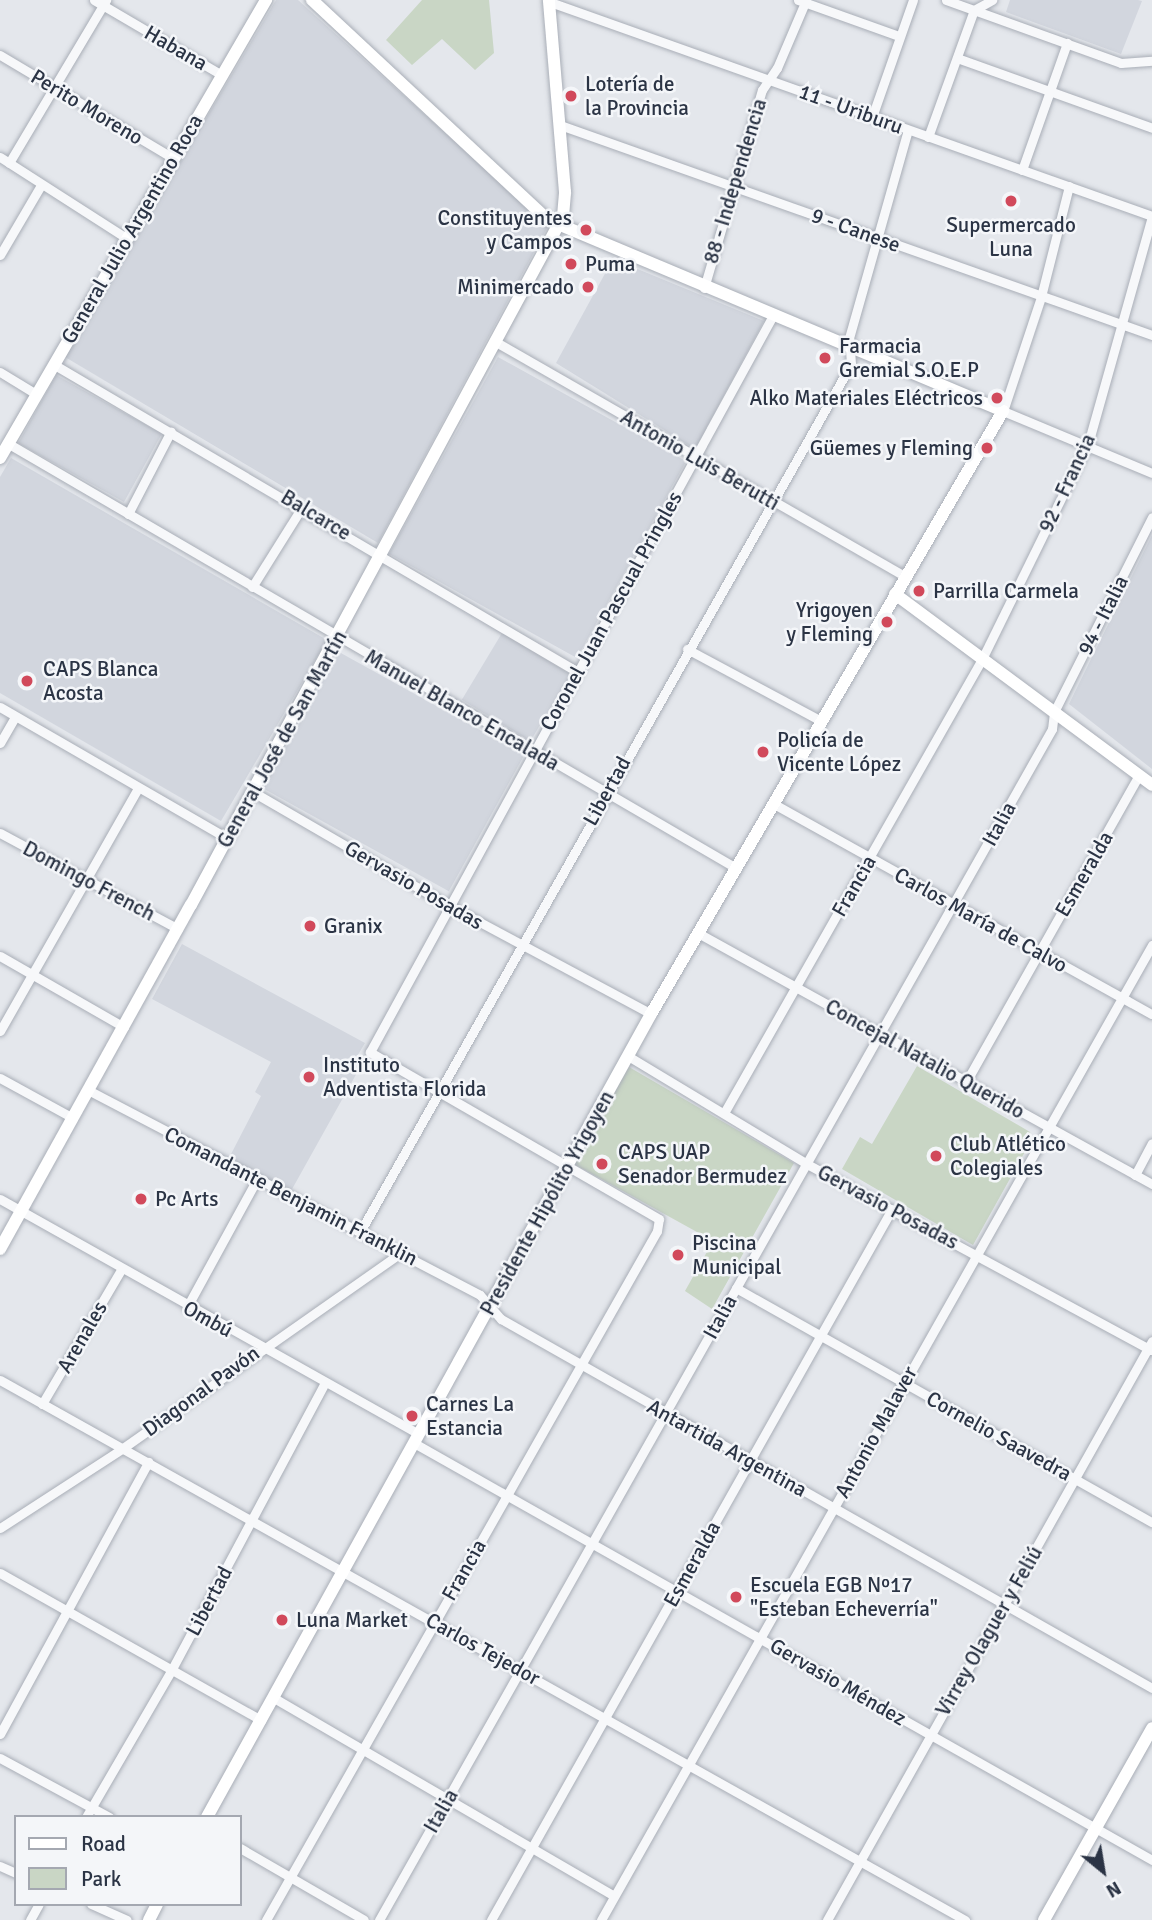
<!DOCTYPE html>
<html>
<head>
<meta charset="utf-8">
<style>
	body { margin:0 }
	#map { position:relative; width:1152px; height:1920px; overflow:hidden; background:#e4e7ec; font-family:Signika,sans-serif }
	div>[style] { position:absolute }
	.built>* { inset:0; background:#d2d6de; transform-origin:0 0 }
	.green>* { inset:0; background:#c9d6c5 }
	.roads { filter:drop-shadow(0 0 2px #a9aeb7) drop-shadow(0 0 2px #a9aeb7) }
	.street>* { height:9px; margin:-4.5px; padding:0 4.5px; transform-origin:4.5px; border-radius:4.5px; background:#f7f8fa }
	.secondary>* { height:12px; margin:-6px; padding:0 6px; transform-origin:6px; border-radius:6px; background:#fff }
	.dots>* { width:19px; height:19px; translate:-50% -50%; box-sizing:border-box; border:4px solid #f4f6f9; border-radius:50% }
	span { translate:-50% -50%; white-space:nowrap; text-align:center; line-height:1.15; -webkit-text-stroke:5px #f4f6f9; paint-order:stroke }
	.street-label { font-size:21px; color:#2b3445 }
	.poi-label { font-size:21px; color:#2b3445 }
	.left { translate:0 -50%; text-align:left }
	.right { translate:-100% -50%; text-align:right }
	.legend { position:absolute; left:14px; top:1815px; width:228px; height:91px; box-sizing:border-box; background:#f4f6f9; border:2px solid #a4a8b1; margin:0; padding:9px 12px; list-style:none; font-size:21px; color:#2b3445 }
	.legend li { display:flex; align-items:center; gap:14px; height:35px }
	.legend b { width:35px; border:2px solid #a4a8b1 }
	.north { position:absolute; left:1068px; top:1836px; width:70px; height:70px; -webkit-text-stroke:5px #f4f6f9; paint-order:stroke; rotate:150deg; font-size:19px; font-weight:700; line-height:28px; text-align:center; color:#2b3445 }
	.north::after { content:''; display:block; margin:auto; width:24px; height:32px; background:#2b3445; clip-path:polygon(50% 0,100% 100%,50% 72%,0 100%) }
</style>
</head>
<body>
<div id="map">
	<div class="built">
		<i style="clip-path:polygon(276px 0,298px 0,548px 226px,378px 543px,65px 357px)"></i>
		<i style="clip-path:polygon(1010px 0,1138px 0,1142px 1px,1121px 54px,1006px 12px)"></i>
		<i style="clip-path:polygon(613px 259px,764px 321px,695px 449px,556px 363px)"></i>
		<i style="left:498px;top:357px;width:215px;height:225px;rotate:29deg"></i>
		<i style="left:56px;top:375px;width:121px;height:78px;rotate:29deg"></i>
		<i style="clip-path:polygon(11px 458px,327px 640px,221px 821px,0 693px,0 477px)"></i>
		<i style="clip-path:polygon(1152px 535px,1152px 769px,1069px 704px)"></i>
		<i style="left:502px;top:633px;width:80px;height:78px;rotate:31deg"></i>
		<i style="left:339px;top:652px;width:212px;height:156px;rotate:29deg"></i>
		<i style="clip-path:polygon(182px 944px,365px 1043px,356px 1058px,363px 1062px,291px 1191px,229px 1158px,261px 1096px,255px 1092px,271px 1062px,152px 999px)"></i>
	</div>
	<div class="green">
		<i style="clip-path:polygon(422px 0,489px 0,494px 53px,475px 70px,442px 39px,412px 65px,386px 40px)"></i>
		<i style="clip-path:polygon(917px 1066px,1030px 1132px,1032px 1139px,973px 1245px,842px 1169px,860px 1137px,872px 1144px)"></i>
		<i style="clip-path:polygon(629px 1067px,794px 1163px,712px 1309px,685px 1291px,708px 1250px,706px 1237px,574px 1164px)"></i>
	</div>
	<div class="roads">
		<div class="street">
			<i style="left:94px;top:0;width:148px;rotate:30.4deg"></i>
			<i style="left:798px;top:0;width:107px;rotate:19.6deg"></i>
			<i style="left:946px;top:0;width:186px;rotate:19.8deg"></i>
			<i style="left:1121px;top:63px;width:31px;rotate:-4deg"></i>
			<i style="left:550px;top:2px;width:639px;rotate:19.57deg"></i>
			<i style="left:0;top:55px;width:201px;rotate:30.8deg"></i>
			<i style="left:957px;top:58px;width:207px;rotate:19.7deg"></i>
			<i style="left:872px;top:117px;width:124px;rotate:-70.7deg"></i>
			<i style="left:560px;top:125px;width:628px;rotate:19.53deg"></i>
			<i style="left:928px;top:137px;width:135px;rotate:-70.1deg"></i>
			<i style="left:974px;top:10px;width:21px;rotate:-29deg"></i>
			<i style="left:0;top:157px;width:150px;rotate:32.7deg"></i>
			<i style="left:9px;top:163px;width:190px;rotate:-59.2deg"></i>
			<i style="left:1022px;top:170px;width:135px;rotate:-70.5deg"></i>
			<i style="left:1069px;top:186px;width:114px;rotate:104.2deg"></i>
			<i style="left:1041px;top:297px;width:120px;rotate:108.4deg"></i>
			<i style="left:1003px;top:411px;width:161px;rotate:22.6deg"></i>
			<i style="left:0;top:255px;width:81px;rotate:-59.6deg"></i>
			<i style="left:704px;top:288px;width:206px;rotate:-73.7deg"></i>
			<i style="left:762px;top:90px;width:27px;rotate:-56deg"></i>
			<i style="left:777px;top:68px;width:74px;rotate:-66.9deg"></i>
			<i style="left:496px;top:342px;width:471px;rotate:29.8deg"></i>
			<i style="left:53px;top:364px;width:606px;rotate:30.41deg"></i>
			<i style="left:0;top:372px;width:42px;rotate:31.4deg"></i>
			<i style="left:9px;top:444px;width:842px;rotate:30.25deg"></i>
			<i style="left:128px;top:514px;width:93px;rotate:-62.6deg"></i>
			<i style="left:252px;top:587px;width:94px;rotate:-58deg"></i>
			<i style="left:687px;top:649px;width:152px;rotate:28.2deg"></i>
			<i style="left:0;top:707px;width:262px;rotate:30deg"></i>
			<i style="left:0;top:743px;width:30px;rotate:-60deg"></i>
			<i style="left:253px;top:792px;width:225px;rotate:30.1deg"></i>
			<i style="left:448px;top:905px;width:230px;rotate:28.2deg"></i>
			<i style="left:774px;top:804px;width:432px;rotate:29.1deg"></i>
			<i style="left:0;top:833px;width:202px;rotate:28.3deg"></i>
			<i style="left:698px;top:933px;width:519px;rotate:28.94deg"></i>
			<i style="left:0;top:956px;width:143px;rotate:29.8deg"></i>
			<i style="left:0;top:1031px;width:279px;rotate:-60.4deg"></i>
			<i style="left:628px;top:1056px;width:209px;rotate:31.1deg"></i>
			<i style="left:807px;top:1164px;width:391px;rotate:28.4deg"></i>
			<i style="left:0;top:1078px;width:83px;rotate:28.7deg"></i>
			<i style="left:966px;top:1082px;width:352px;rotate:-60.6deg"></i>
			<i style="left:88px;top:1090px;width:442px;rotate:27.6deg"></i>
			<i style="left:480px;top:1295px;width:32px;rotate:49deg"></i>
			<i style="left:501px;top:1319px;width:748px;rotate:29.55deg"></i>
			<i style="left:724px;top:1113px;width:522px;rotate:-60.39deg"></i>
			<i style="left:982px;top:659px;width:240px;rotate:-63.8deg"></i>
			<i style="left:1088px;top:444px;width:236px;rotate:-74.3deg"></i>
			<i style="left:1135px;top:1175px;width:36px;rotate:-62deg"></i>
			<i style="left:0;top:1199px;width:480px;rotate:29.3deg"></i>
			<i style="left:360px;top:1232px;width:997px;rotate:-60.5deg"></i>
			<i style="left:851px;top:364px;width:26px;rotate:-94deg"></i>
			<i style="left:849px;top:338px;width:216px;rotate:-74.2deg"></i>
			<i style="left:736px;top:1288px;width:477px;rotate:29.4deg"></i>
			<i style="left:187px;top:1307px;width:146px;rotate:-61.3deg"></i>
			<i style="left:0;top:1380px;width:1106px;rotate:29.23deg"></i>
			<i style="left:42px;top:1404px;width:156px;rotate:-59.5deg"></i>
			<i style="left:414px;top:1443px;width:848px;rotate:29.47deg"></i>
			<i style="left:0;top:1528px;width:147px;rotate:-33deg"></i>
			<i style="left:123px;top:1448px;width:339px;rotate:-35.1deg"></i>
			<i style="left:0;top:1573px;width:300px;rotate:29.4deg"></i>
			<i style="left:274px;top:1698px;width:393px;rotate:30.2deg"></i>
			<i style="left:0;top:1734px;width:310px;rotate:-61.4deg"></i>
			<i style="left:0;top:1758px;width:124px;rotate:28.4deg"></i>
			<i style="left:86px;top:1817px;width:171px;rotate:-59.8deg"></i>
			<i style="left:172px;top:1669px;width:325px;rotate:-61.9deg"></i>
			<i style="left:240px;top:1848px;width:143px;rotate:30.1deg"></i>
			<i style="left:0;top:1866px;width:17px;rotate:24deg"></i>
			<i style="left:91px;top:1904px;width:39px;rotate:24deg"></i>
			<i style="left:30px;top:1920px;width:18px;rotate:-61deg"></i>
			<i style="left:266px;top:1920px;width:792px;rotate:-60.43deg"></i>
			<i style="left:657px;top:1231px;width:12px;rotate:-81deg"></i>
			<i style="left:659px;top:1219px;width:334px;rotate:-150deg"></i>
			<i style="left:370px;top:1052px;width:838px;rotate:-61.32deg"></i>
			<i style="left:379px;top:1920px;width:1368px;rotate:-60.53deg"></i>
			<i style="left:1052px;top:729px;width:17px;rotate:-83deg"></i>
			<i style="left:1054px;top:712px;width:218px;rotate:-63.3deg"></i>
			<i style="left:491px;top:1920px;width:816px;rotate:-60.58deg"></i>
			<i style="left:601px;top:1920px;width:1120px;rotate:-60.53deg"></i>
			<i style="left:827px;top:1920px;width:664px;rotate:-60.69deg"></i>
		</div>
		<div class="secondary">
			<i style="left:0;top:458px;width:530px;rotate:-59.85deg"></i>
			<i style="left:895px;top:594px;width:320px;rotate:36.6deg"></i>
			<i style="left:0;top:1249px;width:393px;rotate:-61deg"></i>
			<i style="left:191px;top:905px;width:783px;rotate:-61.63deg"></i>
			<i style="left:563px;top:216px;width:24px;rotate:-85deg"></i>
			<i style="left:565px;top:192px;width:193px;rotate:-94.8deg"></i>
			<i style="left:207px;top:1817px;width:918px;rotate:-61.06deg"></i>
			<i style="left:651px;top:1014px;width:698px;rotate:-59.73deg"></i>
			<i style="left:1003px;top:411px;width:493px;rotate:-157.2deg"></i>
			<i style="left:548px;top:220px;width:323px;rotate:-137deg"></i>
			<i style="left:149px;top:1920px;width:18px;rotate:-63deg"></i>
			<i style="left:1044px;top:1920px;width:220px;rotate:-60.6deg"></i>
		</div>
	</div>
	<div class="dots">
		<i style="left:571px;top:96px;background:#d1495b"></i>
		<i style="left:1011px;top:201px;background:#d1495b"></i>
		<i style="left:586px;top:230px;background:#d1495b"></i>
		<i style="left:571px;top:264px;background:#d1495b"></i>
		<i style="left:588px;top:287px;background:#d1495b"></i>
		<i style="left:825px;top:358px;background:#d1495b"></i>
		<i style="left:997px;top:398px;background:#d1495b"></i>
		<i style="left:987px;top:448px;background:#d1495b"></i>
		<i style="left:919px;top:591px;background:#d1495b"></i>
		<i style="left:887px;top:622px;background:#d1495b"></i>
		<i style="left:27px;top:681px;background:#d1495b"></i>
		<i style="left:763px;top:752px;background:#d1495b"></i>
		<i style="left:310px;top:926px;background:#d1495b"></i>
		<i style="left:309px;top:1077px;background:#d1495b"></i>
		<i style="left:936px;top:1156px;background:#d1495b"></i>
		<i style="left:602px;top:1164px;background:#d1495b"></i>
		<i style="left:141px;top:1199px;background:#d1495b"></i>
		<i style="left:678px;top:1255px;background:#d1495b"></i>
		<i style="left:412px;top:1416px;background:#d1495b"></i>
		<i style="left:736px;top:1597px;background:#d1495b"></i>
		<i style="left:282px;top:1620px;background:#d1495b"></i>
	</div>
	<div class="street-label">
		<span style="left:176px;top:48px;rotate:30deg">Habana</span>
		<span style="left:87px;top:107px;rotate:31deg">Perito Moreno</span>
		<span style="left:851px;top:109px;rotate:20deg">11 - Uriburu</span>
		<span style="left:735px;top:181px;rotate:-73deg">88 - Independencia</span>
		<span style="left:132px;top:229px;rotate:-60deg">General Julio Argentino Roca</span>
		<span style="left:856px;top:230px;rotate:20deg">9 - Canese</span>
		<span style="left:700px;top:460px;rotate:30deg">Antonio Luis Berutti</span>
		<span style="left:1067px;top:483px;rotate:-65deg">92 - Francia</span>
		<span style="left:316px;top:515px;rotate:31deg">Balcarce</span>
		<span style="left:611px;top:611px;rotate:-61deg">Coronel Juan Pascual Pringles</span>
		<span style="left:1103px;top:615px;rotate:-63deg">94 - Italia</span>
		<span style="left:462px;top:710px;rotate:30deg">Manuel Blanco Encalada</span>
		<span style="left:282px;top:739px;rotate:-61deg">General José de San Martín</span>
		<span style="left:607px;top:791px;rotate:-61deg">Libertad</span>
		<span style="left:999px;top:824px;rotate:-61deg">Italia</span>
		<span style="left:1084px;top:874px;rotate:-60deg">Esmeralda</span>
		<span style="left:89px;top:881px;rotate:28deg">Domingo French</span>
		<span style="left:414px;top:885px;rotate:30deg">Gervasio Posadas</span>
		<span style="left:854px;top:886px;rotate:-60deg">Francia</span>
		<span style="left:981px;top:920px;rotate:29deg">Carlos María de Calvo</span>
		<span style="left:925px;top:1059px;rotate:29deg">Concejal Natalio Querido</span>
		<span style="left:291px;top:1196px;rotate:27deg">Comandante Benjamin Franklin</span>
		<span style="left:547px;top:1203px;rotate:-61deg">Presidente Hipólito Yrigoyen</span>
		<span style="left:888px;top:1207px;rotate:28deg">Gervasio Posadas</span>
		<span style="left:720px;top:1317px;rotate:-61deg">Italia</span>
		<span style="left:208px;top:1319px;rotate:29deg">Ombú</span>
		<span style="left:82px;top:1337px;rotate:-60deg">Arenales</span>
		<span style="left:201px;top:1391px;rotate:-36deg">Diagonal Pavón</span>
		<span style="left:876px;top:1432px;rotate:-61deg">Antonio Malaver</span>
		<span style="left:999px;top:1436px;rotate:29deg">Cornelio Saavedra</span>
		<span style="left:727px;top:1448px;rotate:29deg">Antartida Argentina</span>
		<span style="left:692px;top:1564px;rotate:-61deg">Esmeralda</span>
		<span style="left:464px;top:1570px;rotate:-60deg">Francia</span>
		<span style="left:209px;top:1601px;rotate:-62deg">Libertad</span>
		<span style="left:989px;top:1631px;rotate:-60deg">Virrey Olaguer y Feliú</span>
		<span style="left:483px;top:1649px;rotate:29deg">Carlos Tejedor</span>
		<span style="left:838px;top:1682px;rotate:30deg">Gervasio Méndez</span>
		<span style="left:441px;top:1811px;rotate:-60deg">Italia</span>
	</div>
	<div class="poi-label">
		<span class="left" style="left:585px;top:96px">Lotería de<br>la Provincia</span>
		<span class="right" style="left:572px;top:230px">Constituyentes<br>y Campos</span>
		<span style="left:1011px;top:237px">Supermercado<br>Luna</span>
		<span class="left" style="left:585px;top:264px">Puma</span>
		<span class="right" style="left:574px;top:287px">Minimercado</span>
		<span class="left" style="left:839px;top:358px">Farmacia<br>Gremial S.O.E.P</span>
		<span class="right" style="left:983px;top:398px">Alko Materiales Eléctricos</span>
		<span class="right" style="left:973px;top:448px">Güemes y Fleming</span>
		<span class="left" style="left:933px;top:591px">Parrilla Carmela</span>
		<span class="right" style="left:873px;top:622px">Yrigoyen<br>y Fleming</span>
		<span class="left" style="left:43px;top:681px">CAPS Blanca<br>Acosta</span>
		<span class="left" style="left:777px;top:752px">Policía de<br>Vicente López</span>
		<span class="left" style="left:324px;top:926px">Granix</span>
		<span class="left" style="left:323px;top:1077px">Instituto<br>Adventista Florida</span>
		<span class="left" style="left:950px;top:1156px">Club Atlético<br>Colegiales</span>
		<span class="left" style="left:618px;top:1164px">CAPS UAP<br>Senador Bermudez</span>
		<span class="left" style="left:155px;top:1199px">Pc Arts</span>
		<span class="left" style="left:692px;top:1255px">Piscina<br>Municipal</span>
		<span class="left" style="left:426px;top:1416px">Carnes La<br>Estancia</span>
		<span class="left" style="left:750px;top:1597px">Escuela EGB Nº17<br>"Esteban Echeverría"</span>
		<span class="left" style="left:296px;top:1620px">Luna Market</span>
	</div>
	<ul class="legend">
	<li><b style="height:9px;background:#fff"></b>Road</li>
	<li><b style="height:19px;background:#c9d6c5"></b>Park</li>
	</ul>
	<div class="north">N</div>
</div>
</body>
</html>
